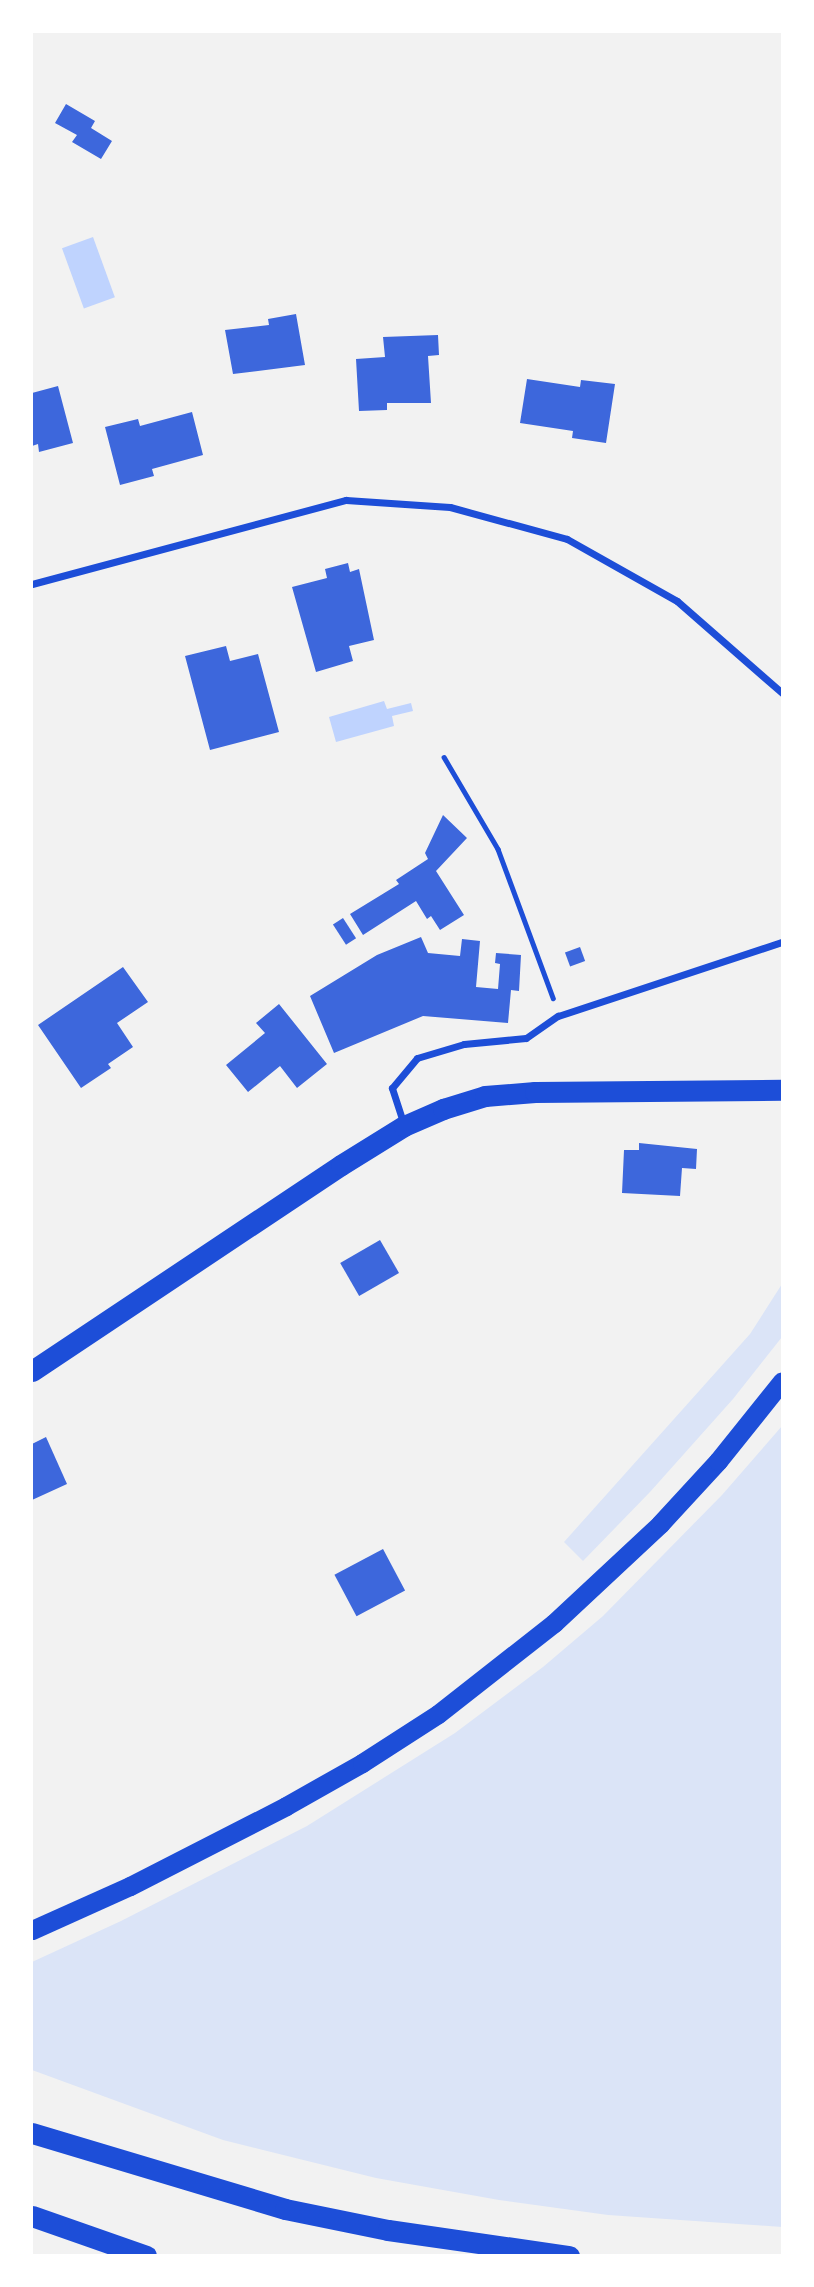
<!DOCTYPE html>
<html>
<head>
<meta charset="utf-8">
<style>
	body { margin:0 }
	#map { position:relative; width:814px; height:2287px; overflow:hidden; background:#f2f2f2; font-family:Literata,serif }
	div>[style] { position:absolute }
	.green>* { inset:0; background:#dbe4f7 }
	.water>* { inset:0; background:#bfd3fe; transform-origin:0 0 }
	.building>* { inset:0; background:#3d67dc; transform-origin:0 0 }
	.path>* { height:4.5px; margin:-2.25px; padding:0 2.25px; transform-origin:2.25px; border-radius:2.25px; background:#1d4ed8 }
	.minor>* { height:7px; margin:-3.5px; padding:0 3.5px; transform-origin:3.5px; border-radius:3.5px; background:#1d4ed8 }
	.trunk>* { height:19px; margin:-9.5px; padding:0 9.5px; transform-origin:9.5px; border-radius:9.5px; background:#1d4ed8 }
	.motorway>* { height:21px; margin:-10.5px; padding:0 10.5px; transform-origin:10.5px; border-radius:10.5px; background:#1d4ed8 }
	span { translate:-50% -50%; white-space:nowrap; text-align:center; line-height:1.15; -webkit-text-stroke:7px #fff; paint-order:stroke }
	.frame { position:absolute; inset:0; border:33px solid #fff; pointer-events:none }
</style>
</head>
<body>
<div id="map">
	<div class="green">
		<i style="clip-path:polygon(782px 1284px,782px 1337px,733px 1399px,650px 1492px,583px 1561px,564px 1542px,750px 1334px)"></i>
		<i style="clip-path:polygon(782px 1426px,782px 2227px,608px 2215px,499px 2200px,376px 2178px,223px 2140px,32px 2070px,32px 1962px,121px 1921px,307px 1826px,455px 1733px,543px 1667px,603px 1616px,722px 1495px)"></i>
	</div>
	<div class="water">
		<i style="left:93px;top:237px;width:64px;height:33px;rotate:70deg"></i>
		<i style="clip-path:polygon(384px 701px,387px 709px,411px 703px,413px 711px,392px 716px,394px 726px,336px 742px,329px 717px)"></i>
	</div>
	<div class="building">
		<i style="clip-path:polygon(66px 104px,95px 121px,91px 128px,112px 141px,101px 159px,72px 142px,77px 135px,55px 123px)"></i>
		<i style="clip-path:polygon(296px 314px,305px 365px,233px 374px,225px 330px,269px 325px,268px 319px)"></i>
		<i style="clip-path:polygon(438px 335px,439px 355px,428px 356px,431px 403px,387px 403px,387px 410px,359px 411px,356px 359px,385px 357px,383px 337px)"></i>
		<i style="clip-path:polygon(527px 379px,580px 387px,581px 380px,615px 384px,606px 443px,572px 438px,573px 431px,520px 423px)"></i>
		<i style="clip-path:polygon(58px 386px,73px 443px,39px 452px,38px 444px,32px 446px,32px 393px)"></i>
		<i style="clip-path:polygon(192px 412px,203px 455px,152px 469px,154px 476px,120px 485px,105px 427px,138px 419px,140px 426px)"></i>
		<i style="clip-path:polygon(348px 563px,350px 572px,359px 569px,374px 640px,349px 646px,353px 661px,316px 672px,292px 587px,327px 578px,325px 569px)"></i>
		<i style="clip-path:polygon(226px 646px,230px 661px,258px 654px,279px 732px,210px 750px,185px 656px)"></i>
		<i style="clip-path:polygon(443px 815px,467px 838px,436px 871px,464px 915px,440px 930px,431px 916px,427px 919px,416px 901px,363px 935px,350px 914px,399px 884px,396px 880px,428px 859px,425px 853px)"></i>
		<i style="left:343px;top:918px;width:24px;height:12px;rotate:57deg"></i>
		<i style="clip-path:polygon(421px 937px,428px 953px,460px 956px,462px 939px,480px 941px,476px 987px,498px 989px,500px 964px,495px 963px,496px 953px,521px 955px,519px 991px,511px 990px,508px 1023px,423px 1016px,334px 1053px,310px 996px,377px 955px)"></i>
		<i style="left:580px;top:947px;width:15px;height:16px;rotate:70deg"></i>
		<i style="clip-path:polygon(123px 967px,148px 1002px,117px 1023px,133px 1047px,108px 1064px,111px 1068px,81px 1088px,38px 1025px)"></i>
		<i style="clip-path:polygon(279px 1004px,327px 1064px,297px 1088px,280px 1066px,248px 1092px,226px 1065px,265px 1033px,256px 1023px)"></i>
		<i style="clip-path:polygon(639px 1143px,697px 1149px,696px 1169px,682px 1168px,680px 1196px,622px 1193px,624px 1150px,639px 1150px)"></i>
		<i style="left:380px;top:1240px;width:38px;height:46px;rotate:60deg"></i>
		<i style="clip-path:polygon(46px 1437px,67px 1484px,32px 1500px,32px 1444px)"></i>
		<i style="left:383px;top:1549px;width:47px;height:55px;rotate:62deg"></i>
	</div>
	<div class="path">
		<i style="left:444px;top:757px;width:107px;rotate:59.6deg"></i>
		<i style="left:498px;top:849px;width:159px;rotate:69.7deg"></i>
	</div>
	<div class="minor">
		<i style="left:32px;top:584px;width:325px;rotate:-15deg"></i>
		<i style="left:346px;top:500px;width:104px;rotate:3.9deg"></i>
		<i style="left:450px;top:507px;width:121px;rotate:15.3deg"></i>
		<i style="left:567px;top:539px;width:126px;rotate:29.4deg"></i>
		<i style="left:677px;top:601px;width:140px;rotate:41.2deg"></i>
		<i style="left:403px;top:1122px;width:36px;rotate:-108deg"></i>
		<i style="left:392px;top:1088px;width:39px;rotate:-50deg"></i>
		<i style="left:417px;top:1058px;width:49px;rotate:-16.6deg"></i>
		<i style="left:464px;top:1044px;width:62px;rotate:-5.5deg"></i>
		<i style="left:526px;top:1038px;width:39px;rotate:-35deg"></i>
		<i style="left:558px;top:1016px;width:236px;rotate:-18.3deg"></i>
	</div>
	<div class="trunk">
		<i style="left:32px;top:1930px;width:107px;rotate:-24.2deg"></i>
		<i style="left:130px;top:1886px;width:175px;rotate:-27.1deg"></i>
		<i style="left:286px;top:1806px;width:87px;rotate:-29.5deg"></i>
		<i style="left:362px;top:1763px;width:90px;rotate:-32.8deg"></i>
		<i style="left:438px;top:1714px;width:147px;rotate:-38.1deg"></i>
		<i style="left:554px;top:1623px;width:145px;rotate:-43deg"></i>
		<i style="left:660px;top:1524px;width:86px;rotate:-47.4deg"></i>
		<i style="left:718px;top:1461px;width:102px;rotate:-51.3deg"></i>
	</div>
	<div class="motorway">
		<i style="left:32px;top:1371px;width:371px;rotate:-33.7deg"></i>
		<i style="left:341px;top:1165px;width:74px;rotate:-31.8deg"></i>
		<i style="left:404px;top:1126px;width:43px;rotate:-23.6deg"></i>
		<i style="left:443px;top:1109px;width:44px;rotate:-17.2deg"></i>
		<i style="left:485px;top:1096px;width:50px;rotate:-4.6deg"></i>
		<i style="left:535px;top:1092px;width:247px;rotate:-0.5deg"></i>
		<i style="left:32px;top:2133px;width:264px;rotate:16.7deg"></i>
		<i style="left:285px;top:2209px;width:105px;rotate:11.5deg"></i>
		<i style="left:388px;top:2230px;width:183px;rotate:8.2deg"></i>
		<i style="left:32px;top:2216px;width:121px;rotate:19.3deg"></i>
	</div>
	<div class="frame"></div>
</div>
</body>
</html>
